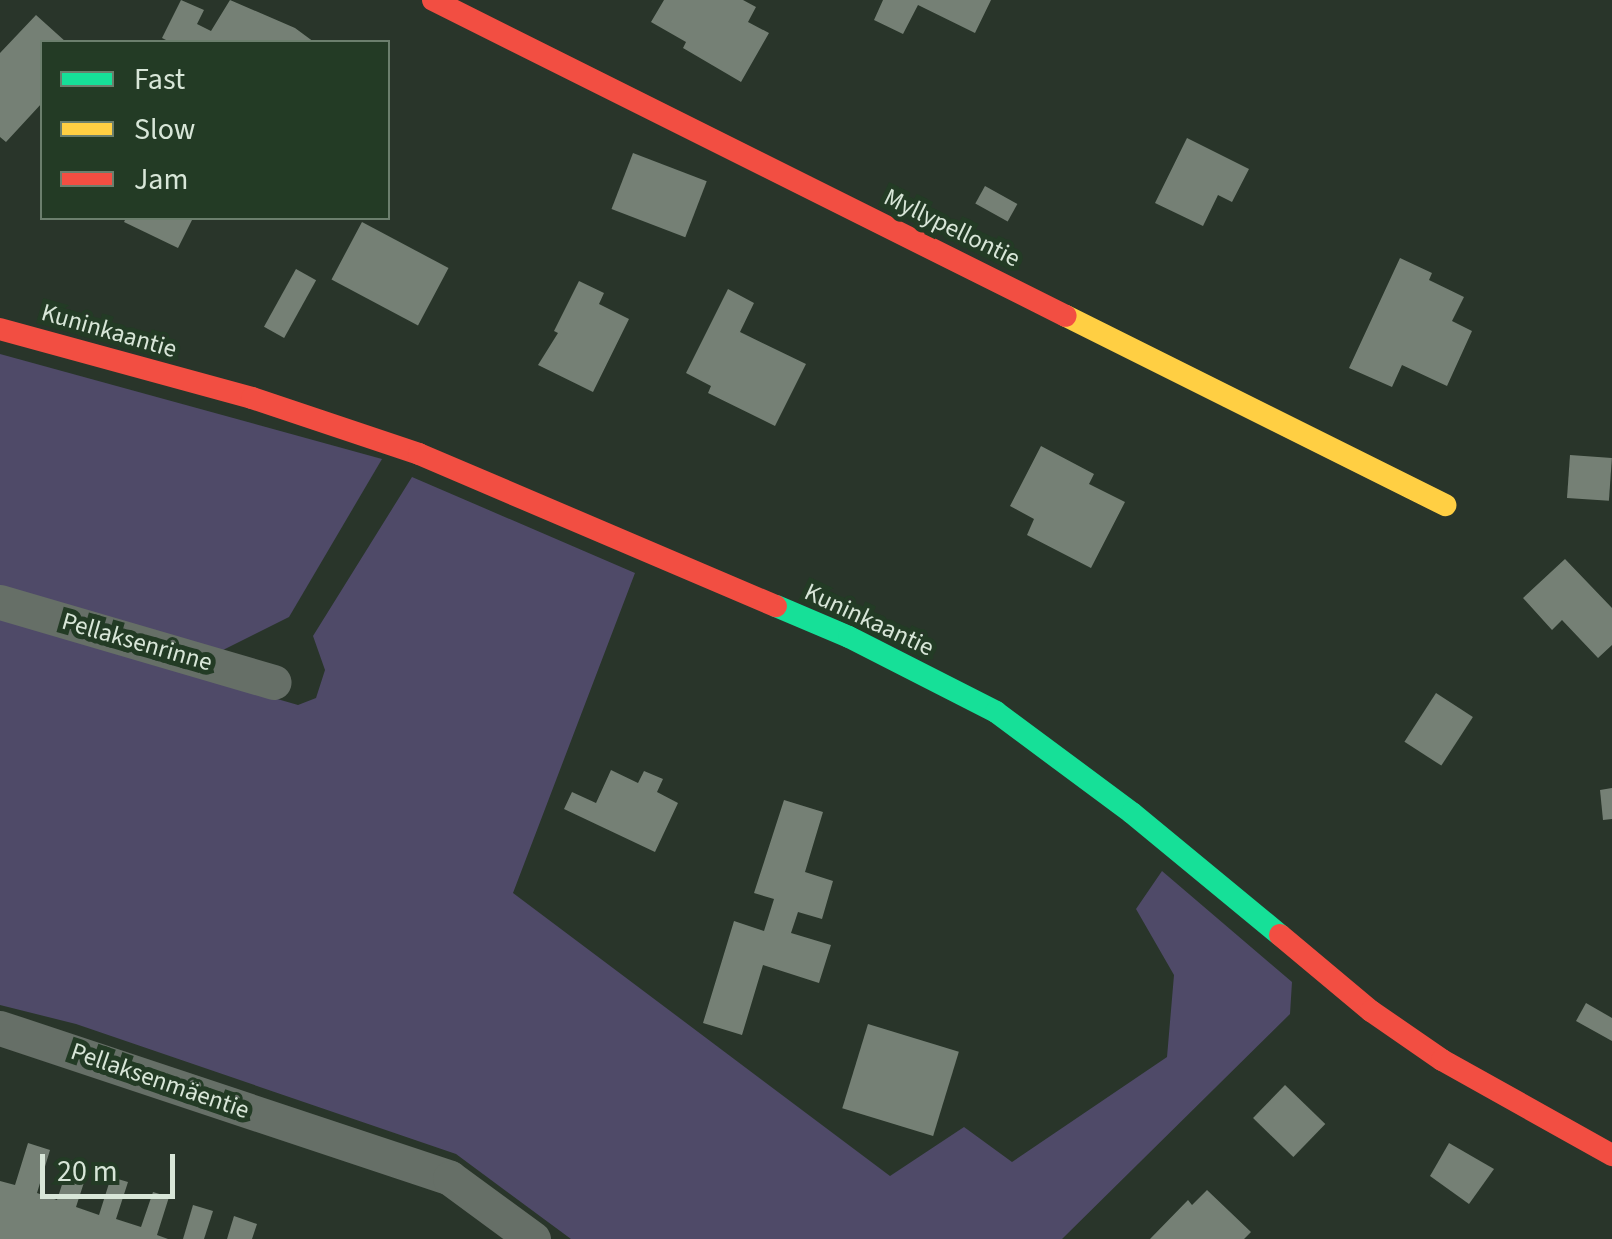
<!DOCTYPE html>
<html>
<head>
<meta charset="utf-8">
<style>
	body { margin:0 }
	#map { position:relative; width:1612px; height:1239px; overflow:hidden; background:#29352a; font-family:"Source Sans 3",sans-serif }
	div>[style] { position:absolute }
	.green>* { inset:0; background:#4f4a68 }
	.building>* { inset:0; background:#758075; transform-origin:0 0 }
	.street>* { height:35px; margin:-17.5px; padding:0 17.5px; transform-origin:17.5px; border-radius:17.5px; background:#666f67 }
	.fast>* { height:22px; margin:-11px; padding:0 11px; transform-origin:11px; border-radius:11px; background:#16e098 }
	.slow>* { height:22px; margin:-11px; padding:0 11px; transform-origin:11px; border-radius:11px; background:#ffcf43 }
	.jam>* { height:22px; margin:-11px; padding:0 11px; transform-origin:11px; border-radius:11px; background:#f24e42 }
	span { translate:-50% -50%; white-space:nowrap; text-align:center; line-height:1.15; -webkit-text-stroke:10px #233b25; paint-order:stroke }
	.street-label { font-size:25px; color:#d8e6d8 }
	.legend { position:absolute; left:40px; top:40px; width:350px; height:180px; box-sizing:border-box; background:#233b25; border:2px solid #6b7f6d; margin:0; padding:12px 18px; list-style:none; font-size:30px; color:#d8e6d8 }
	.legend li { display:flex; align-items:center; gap:20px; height:50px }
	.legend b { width:50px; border:2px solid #6b7f6d }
	.scale { position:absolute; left:40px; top:1154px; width:135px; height:45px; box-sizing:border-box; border:5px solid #d8e6d8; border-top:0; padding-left:12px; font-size:30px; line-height:35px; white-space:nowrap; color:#d8e6d8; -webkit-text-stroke:8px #233b25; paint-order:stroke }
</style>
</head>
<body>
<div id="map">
	<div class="green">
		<i style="clip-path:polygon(0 354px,382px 459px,289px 617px,217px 653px,0 590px)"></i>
		<i style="clip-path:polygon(412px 477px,635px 573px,513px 893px,890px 1176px,964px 1127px,1012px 1162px,1167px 1057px,1174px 975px,1136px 909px,1162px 871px,1292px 982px,1290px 1014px,1062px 1239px,571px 1239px,456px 1154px,76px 1024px,0 1005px,0 619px,298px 705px,316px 698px,325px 670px,313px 636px)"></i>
	</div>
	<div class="building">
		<i style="clip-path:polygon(181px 0,204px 10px,197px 24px,211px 31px,230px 0,295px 28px,314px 42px,170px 42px,162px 38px)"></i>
		<i style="clip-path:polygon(664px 0,743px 0,756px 7px,748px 22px,769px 33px,741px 82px,683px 48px,686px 42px,651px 22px)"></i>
		<i style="clip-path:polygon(883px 0,991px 0,975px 33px,918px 5px,903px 34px,874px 20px)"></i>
		<i style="clip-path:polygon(36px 15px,66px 42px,42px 42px,42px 103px,6px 142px,0 137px,0 53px)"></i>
		<i style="clip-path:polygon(1187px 138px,1249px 169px,1232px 202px,1218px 195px,1203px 226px,1155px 203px)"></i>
		<i style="left:633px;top:153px;width:79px;height:60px;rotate:21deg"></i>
		<i style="left:985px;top:186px;width:37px;height:20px;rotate:29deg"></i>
		<i style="clip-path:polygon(126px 218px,193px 218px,178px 248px,124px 222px)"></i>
		<i style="left:362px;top:222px;width:98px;height:65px;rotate:28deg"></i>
		<i style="clip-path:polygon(1400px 258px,1432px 273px,1429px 280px,1464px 297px,1452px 321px,1472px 331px,1447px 386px,1402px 365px,1392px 387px,1349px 368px)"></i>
		<i style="left:296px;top:269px;width:23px;height:66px;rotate:29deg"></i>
		<i style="clip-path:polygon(579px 281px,604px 293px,599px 304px,629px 319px,593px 392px,538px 365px,558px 333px,554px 331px)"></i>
		<i style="clip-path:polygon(728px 289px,754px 303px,740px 332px,806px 364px,775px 426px,708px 393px,711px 386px,686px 373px)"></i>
		<i style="clip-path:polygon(1041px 446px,1094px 474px,1089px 484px,1125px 502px,1091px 568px,1027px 535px,1034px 519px,1010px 506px)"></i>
		<i style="left:1570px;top:455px;width:42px;height:43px;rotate:4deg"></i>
		<i style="clip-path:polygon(1565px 559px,1612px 608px,1612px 645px,1598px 658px,1562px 620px,1552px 630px,1523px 598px)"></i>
		<i style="left:1436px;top:693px;width:44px;height:58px;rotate:33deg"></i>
		<i style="clip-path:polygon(611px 770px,638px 783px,644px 771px,663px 779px,657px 792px,678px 803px,655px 852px,564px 809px,572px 792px,596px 803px)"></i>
		<i style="clip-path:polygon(1612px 788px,1612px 819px,1603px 820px,1600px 790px)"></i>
		<i style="clip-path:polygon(784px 800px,823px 812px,805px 872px,833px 881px,822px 919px,798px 912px,791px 933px,831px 945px,819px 983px,763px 965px,742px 1035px,703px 1023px,734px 921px,764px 931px,774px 899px,754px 893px)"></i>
		<i style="clip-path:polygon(1586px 1003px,1612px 1018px,1612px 1041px,1576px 1021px)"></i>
		<i style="left:868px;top:1024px;width:95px;height:88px;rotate:17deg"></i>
		<i style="left:1285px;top:1085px;width:56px;height:46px;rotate:44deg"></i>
		<i style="clip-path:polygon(28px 1143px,50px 1150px,37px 1193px,57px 1200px,70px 1160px,89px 1167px,76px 1207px,99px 1215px,111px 1177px,128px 1182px,116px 1219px,141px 1227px,153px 1192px,169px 1197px,157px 1235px,168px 1239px,0 1239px,0 1181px,15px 1185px)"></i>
		<i style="clip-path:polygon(1449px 1143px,1494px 1169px,1469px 1204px,1430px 1176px)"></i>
		<i style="clip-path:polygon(1207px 1190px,1251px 1232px,1244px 1239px,1150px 1239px,1188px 1200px,1192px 1205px)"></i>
		<i style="clip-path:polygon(193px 1205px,213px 1211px,204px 1239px,183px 1239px)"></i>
		<i style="clip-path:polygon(234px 1216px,257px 1224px,252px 1239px,227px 1239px)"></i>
	</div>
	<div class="street">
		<i style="left:0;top:602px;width:285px;rotate:16.3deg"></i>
		<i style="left:0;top:1028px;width:474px;rotate:18.4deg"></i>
		<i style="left:450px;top:1178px;width:103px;rotate:36.3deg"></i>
	</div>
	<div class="fast">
		<i style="left:776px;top:606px;width:79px;rotate:23deg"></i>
		<i style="left:849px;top:637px;width:165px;rotate:27deg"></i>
		<i style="left:996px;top:712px;width:169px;rotate:36.6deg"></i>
		<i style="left:1132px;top:813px;width:192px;rotate:39.5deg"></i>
	</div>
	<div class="slow">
		<i style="left:1066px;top:316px;width:424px;rotate:26.5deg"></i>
	</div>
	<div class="jam">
		<i style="left:433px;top:0;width:707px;rotate:26.53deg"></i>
		<i style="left:0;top:329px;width:261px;rotate:15.3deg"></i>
		<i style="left:252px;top:398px;width:176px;rotate:18.5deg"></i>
		<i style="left:419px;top:454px;width:388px;rotate:23.1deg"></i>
		<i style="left:1280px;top:935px;width:119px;rotate:39.9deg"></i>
		<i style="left:1371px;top:1011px;width:86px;rotate:34.6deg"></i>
		<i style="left:1442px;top:1060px;width:195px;rotate:29.2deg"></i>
	</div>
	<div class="street-label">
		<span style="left:952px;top:228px;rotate:26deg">Myllypellontie</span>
		<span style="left:109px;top:331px;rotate:16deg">Kuninkaantie</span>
		<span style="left:869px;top:620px;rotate:25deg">Kuninkaantie</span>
		<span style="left:137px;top:642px;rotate:16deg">Pellaksenrinne</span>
		<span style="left:160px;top:1081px;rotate:19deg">Pellaksenmäentie</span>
	</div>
	<ul class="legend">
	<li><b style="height:12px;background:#16e098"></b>Fast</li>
	<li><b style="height:12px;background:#ffcf43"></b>Slow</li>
	<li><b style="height:12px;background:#f24e42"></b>Jam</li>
	</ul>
	<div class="scale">20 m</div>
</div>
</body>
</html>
